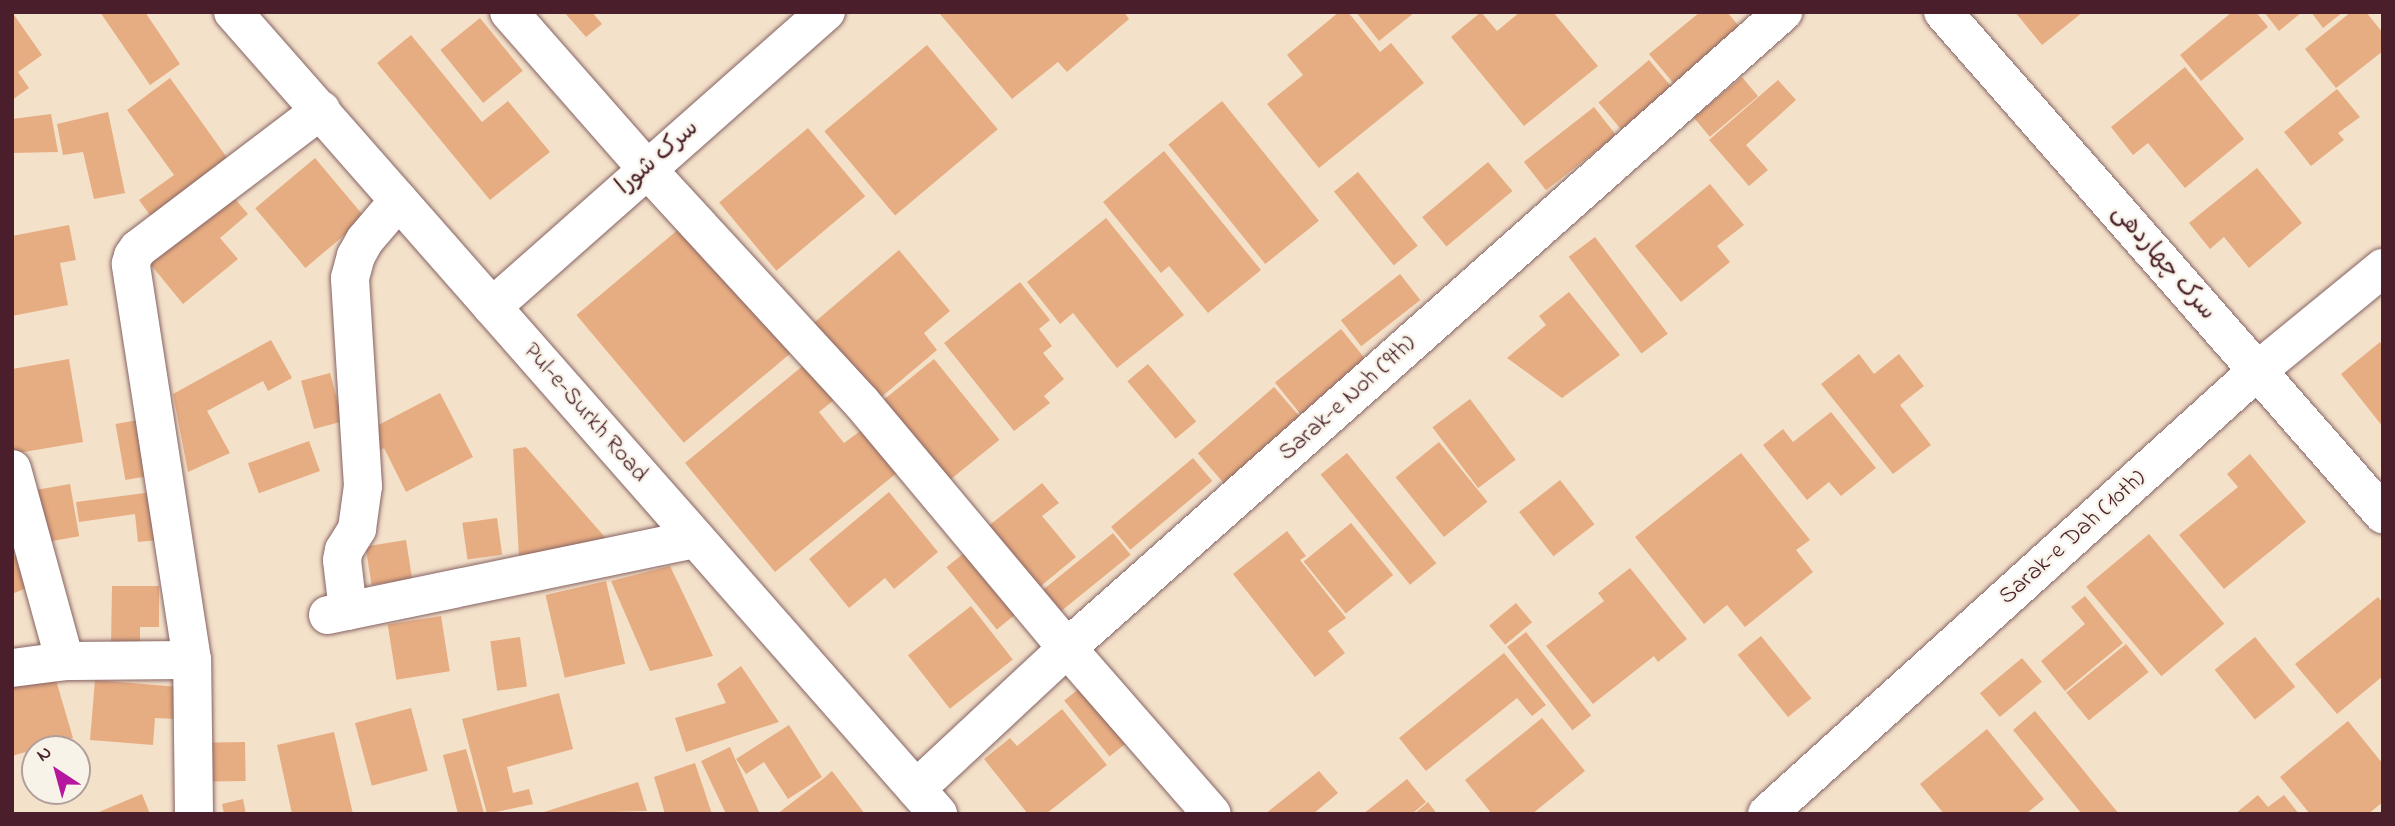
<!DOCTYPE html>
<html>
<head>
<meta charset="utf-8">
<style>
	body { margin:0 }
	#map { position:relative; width:2395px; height:826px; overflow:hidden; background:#f4e1ca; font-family:"Indie Flower","Playpen Sans Arabic",sans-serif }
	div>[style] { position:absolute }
	.building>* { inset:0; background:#e7ad82; transform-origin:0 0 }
	.roads { filter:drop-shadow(0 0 2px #866363) drop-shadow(0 0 2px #866363) }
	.minor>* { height:38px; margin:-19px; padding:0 19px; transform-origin:19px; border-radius:19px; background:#fff }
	span { translate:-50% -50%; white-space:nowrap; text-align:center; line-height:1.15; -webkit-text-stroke:5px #f7f3e8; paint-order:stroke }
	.street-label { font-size:24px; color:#4a1f2b }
	.frame { position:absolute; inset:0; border:14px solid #4a1f2b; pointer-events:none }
	.north { position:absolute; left:21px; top:735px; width:70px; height:70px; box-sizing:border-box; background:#f7f3e8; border:2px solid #b29e9c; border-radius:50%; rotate:324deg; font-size:19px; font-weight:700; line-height:28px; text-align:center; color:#4a1f2b }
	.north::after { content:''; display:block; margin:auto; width:24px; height:32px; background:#b5179e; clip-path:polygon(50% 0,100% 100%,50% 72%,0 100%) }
</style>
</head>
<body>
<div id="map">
	<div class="building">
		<i style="clip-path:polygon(12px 12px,42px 55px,18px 72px,29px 88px,12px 100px)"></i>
		<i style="clip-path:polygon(100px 12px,145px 12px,180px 64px,150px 85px)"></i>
		<i style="clip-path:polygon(564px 12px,592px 12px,602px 24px,586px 37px)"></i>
		<i style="clip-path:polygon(942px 12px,1124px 12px,1129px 19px,1067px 72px,1058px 62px,1012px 99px,940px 14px)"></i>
		<i style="clip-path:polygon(1339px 12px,1348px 12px,1380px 52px,1391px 43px,1424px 83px,1319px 168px,1267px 104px,1303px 75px,1287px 55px)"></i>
		<i style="clip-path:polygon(1356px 12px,1415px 12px,1379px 41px)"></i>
		<i style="clip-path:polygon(1481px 12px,1497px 31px,1520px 12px,1553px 12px,1598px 66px,1524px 126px,1451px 37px)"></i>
		<i style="clip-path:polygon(1700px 12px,1727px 12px,1742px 30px,1675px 85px,1649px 54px)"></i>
		<i style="clip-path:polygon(2015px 12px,2083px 12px,2042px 45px)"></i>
		<i style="clip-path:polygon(2232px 12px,2256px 12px,2268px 27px,2201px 81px,2180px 55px)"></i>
		<i style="clip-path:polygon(2264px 12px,2302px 12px,2279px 31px)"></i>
		<i style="clip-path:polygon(2311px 12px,2343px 12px,2323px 28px)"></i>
		<i style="clip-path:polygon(2351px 12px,2366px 12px,2383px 33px,2383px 51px,2336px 88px,2305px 49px)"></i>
		<i style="left:480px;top:18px;width:68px;height:51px;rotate:51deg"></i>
		<i style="clip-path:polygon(411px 35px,482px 122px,508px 101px,550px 152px,490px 200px,377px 63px)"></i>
		<i style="left:927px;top:45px;width:110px;height:134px;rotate:50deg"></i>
		<i style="left:1649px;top:60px;width:39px;height:66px;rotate:50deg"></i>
		<i style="clip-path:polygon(2185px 67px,2244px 139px,2185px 188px,2148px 143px,2133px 155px,2111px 127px)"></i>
		<i style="left:1742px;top:77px;width:25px;height:63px;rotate:50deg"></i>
		<i style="clip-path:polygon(170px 78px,233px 166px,155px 222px,139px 200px,174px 175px,127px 110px)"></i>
		<i style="clip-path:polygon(1778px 80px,1796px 100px,1746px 145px,1768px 170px,1749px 186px,1709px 140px)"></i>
		<i style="clip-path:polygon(2337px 89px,2360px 117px,2338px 133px,2344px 140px,2311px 166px,2284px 132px)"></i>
		<i style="left:1222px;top:101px;width:154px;height:69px;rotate:51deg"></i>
		<i style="left:1594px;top:107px;width:36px;height:89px;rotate:52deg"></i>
		<i style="clip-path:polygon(108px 112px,125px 193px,94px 199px,83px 152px,63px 155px,57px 124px)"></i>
		<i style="clip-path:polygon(51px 114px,58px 152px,12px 153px,12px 119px)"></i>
		<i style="left:808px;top:128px;width:89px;height:116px;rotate:50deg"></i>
		<i style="clip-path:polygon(1164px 151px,1261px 270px,1208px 313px,1169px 266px,1161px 273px,1103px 202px)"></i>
		<i style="left:315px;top:158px;width:78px;height:78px;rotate:50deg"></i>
		<i style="left:1488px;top:162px;width:38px;height:86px;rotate:50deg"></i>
		<i style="clip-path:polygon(2257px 168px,2302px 223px,2249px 268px,2224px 237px,2210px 249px,2189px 223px)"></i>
		<i style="left:1358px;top:172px;width:95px;height:31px;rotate:51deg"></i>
		<i style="clip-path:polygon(1710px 184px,1744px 225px,1717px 246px,1730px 262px,1681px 302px,1635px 246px)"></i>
		<i style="clip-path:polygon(229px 192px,248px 214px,220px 238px,238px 259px,183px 304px,147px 260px)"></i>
		<i style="clip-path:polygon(1106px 218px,1184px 315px,1117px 368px,1073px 313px,1060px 324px,1027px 282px)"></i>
		<i style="left:686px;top:223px;width:167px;height:143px;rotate:50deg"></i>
		<i style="clip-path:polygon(69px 225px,76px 260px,60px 263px,68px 305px,12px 316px,12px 236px)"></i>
		<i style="left:1595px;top:237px;width:121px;height:33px;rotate:53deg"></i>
		<i style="clip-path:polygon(899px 250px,950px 311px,924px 333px,937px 350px,873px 404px,809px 327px)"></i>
		<i style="left:1400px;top:274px;width:33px;height:75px;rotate:52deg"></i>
		<i style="clip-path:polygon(1020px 282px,1050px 320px,1039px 329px,1052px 346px,1043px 353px,1064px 379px,1044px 396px,1050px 403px,1014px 431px,944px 343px)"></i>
		<i style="clip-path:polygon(1569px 292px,1620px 355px,1562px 398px,1507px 358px,1546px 325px,1539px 316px)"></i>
		<i style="left:1341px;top:329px;width:45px;height:85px;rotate:51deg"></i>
		<i style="clip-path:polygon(271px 340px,292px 378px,268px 391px,263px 381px,207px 411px,230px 453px,188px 472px,173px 394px)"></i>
		<i style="clip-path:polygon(2380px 342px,2383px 346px,2383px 427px,2341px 374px)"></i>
		<i style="clip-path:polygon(1859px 354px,1874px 374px,1899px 354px,1924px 386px,1900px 405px,1931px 445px,1893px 474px,1821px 384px)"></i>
		<i style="clip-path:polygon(69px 359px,83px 442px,12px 454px,12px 369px)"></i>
		<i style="left:934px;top:359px;width:104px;height:65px;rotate:51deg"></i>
		<i style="clip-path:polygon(805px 364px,834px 400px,819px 412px,844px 443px,863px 429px,898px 472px,775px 572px,685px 463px)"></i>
		<i style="left:1148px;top:364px;width:75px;height:27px;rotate:50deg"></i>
		<i style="left:330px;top:373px;width:50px;height:30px;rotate:75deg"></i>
		<i style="left:1274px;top:387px;width:40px;height:101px;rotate:49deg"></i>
		<i style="clip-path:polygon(440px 393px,473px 457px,406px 492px,384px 448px,371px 455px,361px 434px)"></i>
		<i style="left:1470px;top:399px;width:76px;height:47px;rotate:53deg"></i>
		<i style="clip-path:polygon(1831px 412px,1876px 468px,1841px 496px,1829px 482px,1807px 500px,1763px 445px,1783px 429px,1793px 442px)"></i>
		<i style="left:149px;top:418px;width:57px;height:34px;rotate:80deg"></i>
		<i style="left:309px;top:441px;width:32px;height:65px;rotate:70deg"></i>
		<i style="left:1439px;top:442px;width:77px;height:56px;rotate:51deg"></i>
		<i style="clip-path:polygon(526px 447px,618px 552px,519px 557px,513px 449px)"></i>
		<i style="left:1347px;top:453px;width:142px;height:34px;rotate:51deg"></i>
		<i style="clip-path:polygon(1741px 453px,1810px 540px,1796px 550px,1813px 572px,1745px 627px,1727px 605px,1704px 624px,1635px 537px)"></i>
		<i style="clip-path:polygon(2250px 454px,2306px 522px,2224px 589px,2179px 535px,2238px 487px,2227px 474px)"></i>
		<i style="left:1193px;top:458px;width:30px;height:107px;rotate:50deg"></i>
		<i style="left:1560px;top:480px;width:56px;height:52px;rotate:52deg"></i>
		<i style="clip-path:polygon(1042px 483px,1059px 503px,1042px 516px,1076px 557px,1036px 590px,986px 528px)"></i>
		<i style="left:70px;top:484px;width:53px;height:45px;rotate:80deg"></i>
		<i style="clip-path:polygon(160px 491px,167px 539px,138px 542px,135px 514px,79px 522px,76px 502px)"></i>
		<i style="clip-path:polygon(889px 492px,938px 552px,894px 589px,885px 578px,849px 608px,809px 559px)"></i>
		<i style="left:497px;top:518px;width:37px;height:35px;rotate:82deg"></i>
		<i style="left:1351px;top:523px;width:67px;height:61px;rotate:51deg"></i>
		<i style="clip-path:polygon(1287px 531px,1306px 556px,1300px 560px,1346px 618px,1328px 631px,1345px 653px,1315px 677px,1233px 574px)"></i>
		<i style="left:1113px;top:533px;width:28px;height:98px;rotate:51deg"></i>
		<i style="left:2149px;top:534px;width:117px;height:82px;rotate:50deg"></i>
		<i style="left:406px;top:540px;width:39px;height:41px;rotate:81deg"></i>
		<i style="left:969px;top:549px;width:80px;height:29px;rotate:51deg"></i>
		<i style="clip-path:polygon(24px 552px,36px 584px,12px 594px,12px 557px)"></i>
		<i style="clip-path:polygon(670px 566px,713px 656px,650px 671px,611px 581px)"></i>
		<i style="clip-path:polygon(1630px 568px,1687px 639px,1658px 662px,1654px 656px,1593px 704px,1546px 646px,1604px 601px,1598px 593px)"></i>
		<i style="left:606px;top:581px;width:85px;height:62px;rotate:77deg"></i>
		<i style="clip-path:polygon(112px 586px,159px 586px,159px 627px,140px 627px,140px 646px,111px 646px)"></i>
		<i style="clip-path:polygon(2085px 596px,2123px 643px,2065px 691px,2041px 661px,2085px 624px,2071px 607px)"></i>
		<i style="clip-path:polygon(2378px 597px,2383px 603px,2383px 676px,2337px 714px,2295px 664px)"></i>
		<i style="left:1516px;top:603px;width:25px;height:35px;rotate:50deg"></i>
		<i style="left:971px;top:606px;width:68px;height:80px;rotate:52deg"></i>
		<i style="left:441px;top:616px;width:56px;height:54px;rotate:81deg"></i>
		<i style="left:1526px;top:632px;width:106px;height:24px;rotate:52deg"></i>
		<i style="left:1761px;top:636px;width:80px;height:30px;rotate:51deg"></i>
		<i style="left:520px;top:637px;width:50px;height:30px;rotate:82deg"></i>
		<i style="left:2255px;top:637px;width:64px;height:52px;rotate:51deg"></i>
		<i style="left:2126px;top:644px;width:36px;height:77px;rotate:51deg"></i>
		<i style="clip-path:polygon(1504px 653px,1546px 705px,1532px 716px,1517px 698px,1426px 771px,1399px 738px)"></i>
		<i style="left:2022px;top:658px;width:31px;height:55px;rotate:50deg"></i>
		<i style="clip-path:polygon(741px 666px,779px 722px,686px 752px,675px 718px,726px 703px,717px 684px)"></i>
		<i style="clip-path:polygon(53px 670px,73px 738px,12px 756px,12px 682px)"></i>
		<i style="clip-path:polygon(95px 680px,179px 687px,176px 719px,155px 718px,153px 745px,90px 740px)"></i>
		<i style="left:1086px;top:683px;width:72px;height:28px;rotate:51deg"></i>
		<i style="clip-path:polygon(559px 693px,573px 749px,507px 767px,513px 793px,529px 789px,533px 804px,487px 814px,462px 719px)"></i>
		<i style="left:411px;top:708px;width:65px;height:58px;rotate:75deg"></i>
		<i style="clip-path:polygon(1062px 709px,1107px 765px,1046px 814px,1028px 814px,984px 759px,1010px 738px,1017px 746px)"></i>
		<i style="clip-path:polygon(2035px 711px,2119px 814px,2082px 814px,2013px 730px)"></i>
		<i style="clip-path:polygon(1542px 718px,1585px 771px,1532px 814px,1492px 814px,1465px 780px)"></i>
		<i style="clip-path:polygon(2348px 721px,2383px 764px,2383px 802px,2368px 814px,2310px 814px,2280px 777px)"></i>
		<i style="clip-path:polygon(789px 725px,822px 777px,788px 799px,764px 762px,746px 774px,736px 759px)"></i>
		<i style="clip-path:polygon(1987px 729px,2044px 799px,2026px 814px,1944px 814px,1920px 784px)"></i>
		<i style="clip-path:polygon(334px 732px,353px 814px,292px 814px,277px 745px)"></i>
		<i style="left:245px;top:742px;width:39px;height:33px;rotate:89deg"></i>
		<i style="clip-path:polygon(730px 747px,736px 761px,760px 814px,726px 814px,701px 761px)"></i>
		<i style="clip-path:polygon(466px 749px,484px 813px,480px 814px,458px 814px,443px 755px)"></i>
		<i style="clip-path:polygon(695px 763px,712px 814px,665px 814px,654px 777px)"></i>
		<i style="clip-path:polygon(832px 771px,865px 814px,777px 814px,824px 778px)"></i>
		<i style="clip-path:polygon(1319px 771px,1338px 793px,1313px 814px,1265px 814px)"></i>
		<i style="clip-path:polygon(1407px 779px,1426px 802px,1412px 814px,1363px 814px)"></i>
		<i style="clip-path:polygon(638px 782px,647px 811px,541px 814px,541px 813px)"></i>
		<i style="clip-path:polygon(142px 794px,150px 814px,94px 814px)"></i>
		<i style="clip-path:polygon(2258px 795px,2268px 807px,2284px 795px,2299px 814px,2235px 814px)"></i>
		<i style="clip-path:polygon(243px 799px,246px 814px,224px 814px,222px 804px)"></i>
		<i style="clip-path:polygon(1428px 802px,1437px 814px,1414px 814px)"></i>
	</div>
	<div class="roads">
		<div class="minor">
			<i style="left:233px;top:12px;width:1068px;rotate:48.68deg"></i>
			<i style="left:509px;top:12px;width:208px;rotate:48.7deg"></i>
			<i style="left:646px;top:168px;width:319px;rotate:47.4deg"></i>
			<i style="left:862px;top:403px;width:319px;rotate:50.1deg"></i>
			<i style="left:1067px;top:648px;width:220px;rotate:48.9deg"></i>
			<i style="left:1943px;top:12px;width:668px;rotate:48.77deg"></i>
			<i style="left:492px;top:307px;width:446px;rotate:-41.5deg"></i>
			<i style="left:12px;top:469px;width:199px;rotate:74.6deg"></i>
			<i style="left:348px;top:611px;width:51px;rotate:-96.7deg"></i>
			<i style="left:342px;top:560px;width:10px;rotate:-79deg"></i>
			<i style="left:344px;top:550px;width:25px;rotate:-58deg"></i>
			<i style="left:357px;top:529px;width:43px;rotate:-82.1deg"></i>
			<i style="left:363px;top:486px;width:208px;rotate:-93.6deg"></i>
			<i style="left:350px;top:278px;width:23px;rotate:-75deg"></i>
			<i style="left:356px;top:256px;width:18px;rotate:-61deg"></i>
			<i style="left:365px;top:240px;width:52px;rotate:-49.6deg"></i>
			<i style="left:328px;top:615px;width:374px;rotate:-11.7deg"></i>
			<i style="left:12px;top:668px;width:53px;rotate:-7.5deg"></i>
			<i style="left:65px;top:661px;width:127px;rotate:-0.5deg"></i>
			<i style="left:916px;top:789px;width:207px;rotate:-43deg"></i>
			<i style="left:1067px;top:648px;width:958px;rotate:-41.61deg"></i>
			<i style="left:194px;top:814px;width:154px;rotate:-90.7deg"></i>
			<i style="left:192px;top:660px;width:401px;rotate:-98.8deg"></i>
			<i style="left:131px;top:264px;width:8px;rotate:-76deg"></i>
			<i style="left:133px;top:256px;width:9px;rotate:-54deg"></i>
			<i style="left:138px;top:249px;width:230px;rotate:-37.2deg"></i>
			<i style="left:1767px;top:814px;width:661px;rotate:-42.12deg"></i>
			<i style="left:2257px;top:371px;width:163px;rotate:-39.3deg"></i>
		</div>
	</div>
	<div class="street-label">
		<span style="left:658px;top:158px;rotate:-41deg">سرک شورا</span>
		<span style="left:2163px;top:263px;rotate:49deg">سرک چهاردهی</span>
		<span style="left:1348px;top:399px;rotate:-42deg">Sarak-e Noh (9th)</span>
		<span style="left:585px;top:413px;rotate:49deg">Pul-e-Surkh Road</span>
		<span style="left:2073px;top:538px;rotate:-42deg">Sarak-e Dah (10th)</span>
	</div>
	<div class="frame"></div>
	<div class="north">N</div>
</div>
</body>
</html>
